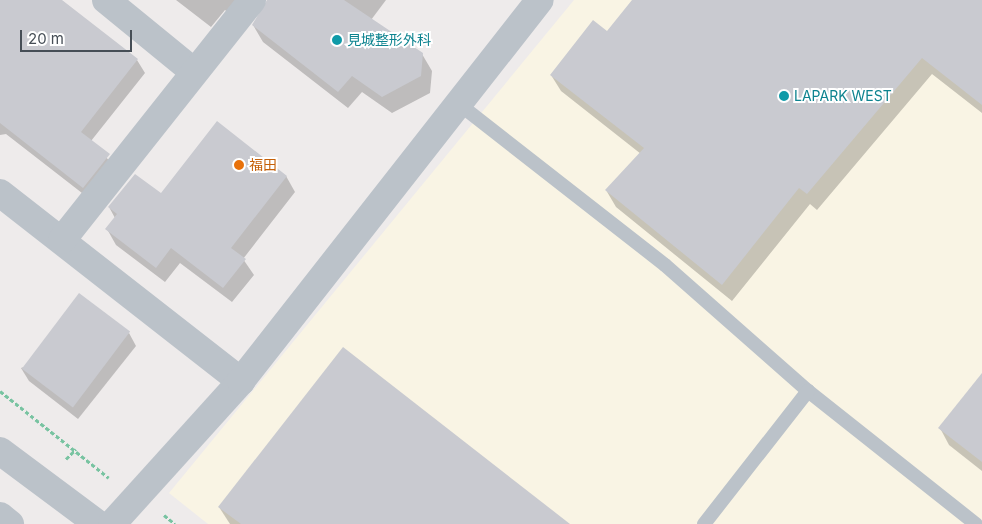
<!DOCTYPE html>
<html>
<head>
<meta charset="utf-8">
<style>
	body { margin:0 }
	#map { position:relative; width:982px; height:524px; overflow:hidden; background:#eeebeb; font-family:Inter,"Noto Sans JP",sans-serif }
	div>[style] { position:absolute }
	.commercial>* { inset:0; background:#f9f4e4 }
	.shadow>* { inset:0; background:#0003 }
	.building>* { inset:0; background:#c9cad0; transform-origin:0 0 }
	.path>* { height:3px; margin-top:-1.5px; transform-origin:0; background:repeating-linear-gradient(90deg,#78c3a1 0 4px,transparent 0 6.5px) }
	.service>* { height:14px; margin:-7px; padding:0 7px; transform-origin:7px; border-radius:7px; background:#bbc2c9 }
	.minor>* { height:28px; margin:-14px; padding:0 14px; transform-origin:14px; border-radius:14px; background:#bbc2c9 }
	.tertiary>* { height:28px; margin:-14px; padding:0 14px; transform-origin:14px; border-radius:14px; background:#bbc2c9 }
	.dots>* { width:14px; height:14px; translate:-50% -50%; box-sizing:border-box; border:2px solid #fff; border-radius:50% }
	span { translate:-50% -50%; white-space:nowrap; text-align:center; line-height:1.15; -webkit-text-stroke:4px #fff; paint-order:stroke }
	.culture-label { font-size:14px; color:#0d838f }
	.left { translate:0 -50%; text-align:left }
	.food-label { font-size:14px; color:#c56008 }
	.scale { position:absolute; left:20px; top:30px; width:112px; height:22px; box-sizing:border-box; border:2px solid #464e56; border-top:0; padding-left:6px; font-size:15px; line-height:18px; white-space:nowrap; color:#464e56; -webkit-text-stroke:4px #fff; paint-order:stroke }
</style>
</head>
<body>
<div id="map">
	<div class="commercial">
		<i style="clip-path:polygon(574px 0,982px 0,982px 524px,208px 524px,169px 493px)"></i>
	</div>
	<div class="shadow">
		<i style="clip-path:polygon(0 0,61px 0,137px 60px,145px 73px,91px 141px,116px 168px,91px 200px,6px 134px,0 135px)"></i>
		<i style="clip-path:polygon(176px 0,252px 0,235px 18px,225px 10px,211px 27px)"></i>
		<i style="clip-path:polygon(277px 0,386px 0,371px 20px,422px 54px,432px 71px,430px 93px,392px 113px,362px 92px,348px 108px,263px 42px,253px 25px)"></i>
		<i style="clip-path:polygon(633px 0,982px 0,982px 113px,932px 74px,817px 210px,810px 204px,732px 301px,616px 207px,606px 190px,641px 154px,561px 91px,551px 75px,607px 33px)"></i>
		<i style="clip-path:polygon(286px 176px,295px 192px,243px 259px,254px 275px,232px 302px,180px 263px,165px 282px,116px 245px,107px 229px,115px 218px,109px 207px)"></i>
		<i style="clip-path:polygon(129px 333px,136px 346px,78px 419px,29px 381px,21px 368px)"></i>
		<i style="clip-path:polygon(982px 375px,982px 471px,949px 445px,940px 428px)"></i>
		<i style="clip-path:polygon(219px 507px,568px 524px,230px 524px)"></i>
	</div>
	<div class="building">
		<i style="clip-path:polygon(0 0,62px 0,138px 59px,81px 132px,110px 154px,83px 188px,0 123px)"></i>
		<i style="clip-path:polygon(267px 0,344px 0,423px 53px,421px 76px,382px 97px,352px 76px,338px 92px,252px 25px)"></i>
		<i style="clip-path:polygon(632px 0,982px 0,982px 105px,922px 58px,807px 194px,799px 188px,722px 285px,605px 190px,644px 148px,550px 75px,593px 20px,607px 31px)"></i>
		<i style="clip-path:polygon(217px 121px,287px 176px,231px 248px,246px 259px,223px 288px,171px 248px,156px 268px,105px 229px,117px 214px,108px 207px,135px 174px,161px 193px)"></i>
		<i style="left:79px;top:293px;width:64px;height:95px;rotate:37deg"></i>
		<i style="clip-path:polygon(343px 347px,570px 524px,241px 524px,218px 507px)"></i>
		<i style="clip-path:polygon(982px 373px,982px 462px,938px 428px)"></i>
	</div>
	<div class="path">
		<i style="left:0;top:391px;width:139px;rotate:38.6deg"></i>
		<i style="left:66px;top:459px;width:14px;rotate:-45deg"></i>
		<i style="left:164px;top:515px;width:14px;rotate:39deg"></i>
	</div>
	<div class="service">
		<i style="left:459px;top:104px;width:261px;rotate:38deg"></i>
		<i style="left:665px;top:265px;width:191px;rotate:41.4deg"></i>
		<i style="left:808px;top:391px;width:214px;rotate:38.4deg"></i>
		<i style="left:704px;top:524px;width:169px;rotate:-52deg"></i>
	</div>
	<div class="minor">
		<i style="left:106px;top:0;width:112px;rotate:39.2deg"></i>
		<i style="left:0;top:193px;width:306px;rotate:38deg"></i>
		<i style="left:62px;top:240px;width:306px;rotate:-51.6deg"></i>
	</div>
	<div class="tertiary">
		<i style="left:0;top:451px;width:122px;rotate:36.7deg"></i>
		<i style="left:0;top:516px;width:13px;rotate:39deg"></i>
		<i style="left:112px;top:524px;width:193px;rotate:-47.9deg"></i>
		<i style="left:241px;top:381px;width:484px;rotate:-51.9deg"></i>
	</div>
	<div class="dots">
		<i style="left:337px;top:40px;background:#0f9aa8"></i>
		<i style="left:784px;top:96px;background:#0f9aa8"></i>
		<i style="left:239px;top:165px;background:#e8710a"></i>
	</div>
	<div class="culture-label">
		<span class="left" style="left:347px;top:40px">見城整形外科</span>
		<span class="left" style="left:794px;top:96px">LAPARK WEST</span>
	</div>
	<div class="food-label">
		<span class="left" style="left:249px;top:165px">福田</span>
	</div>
	<div class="scale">20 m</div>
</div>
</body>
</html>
